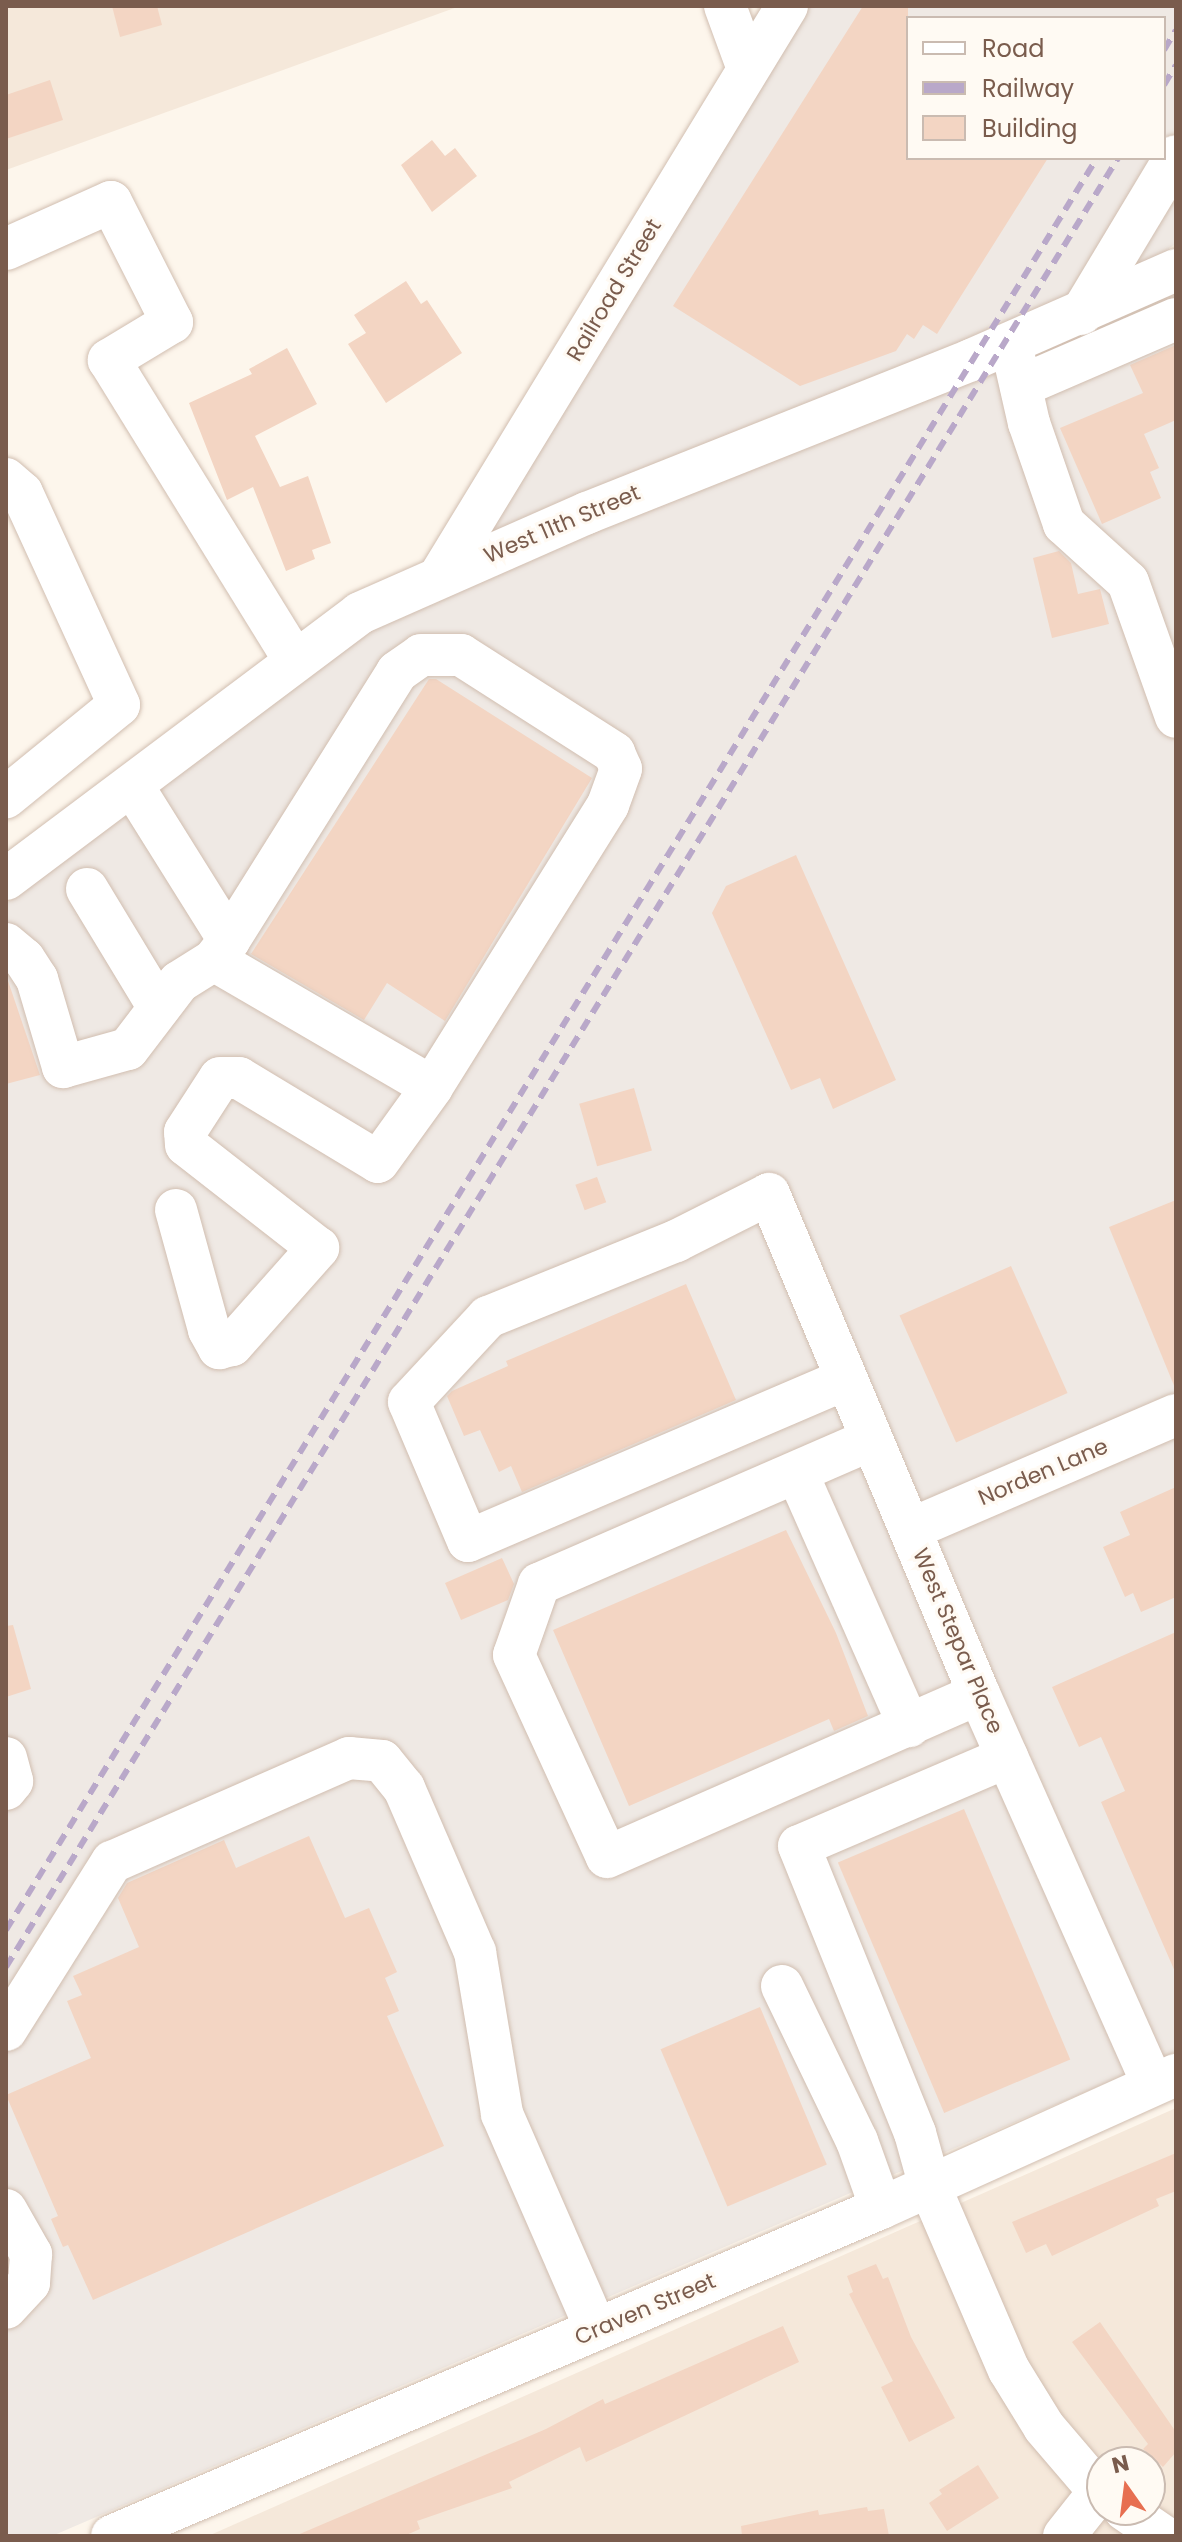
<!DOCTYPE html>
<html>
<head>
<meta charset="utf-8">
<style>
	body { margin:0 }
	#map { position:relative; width:1182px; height:2542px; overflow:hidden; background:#fdf6ec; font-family:Poppins,sans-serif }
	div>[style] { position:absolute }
	.residential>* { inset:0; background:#f5e8da }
	.industrial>* { inset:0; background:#efe9e4 }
	.building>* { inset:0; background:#f3d5c3; transform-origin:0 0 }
	.roads { filter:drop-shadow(0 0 2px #d1beb0) drop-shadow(0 0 2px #d1beb0) }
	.minor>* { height:42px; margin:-21px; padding:0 21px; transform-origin:21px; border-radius:21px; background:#fff }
	.rail>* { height:6px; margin-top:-3px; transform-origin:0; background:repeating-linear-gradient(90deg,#b9a8c9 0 12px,transparent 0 20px) }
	span { translate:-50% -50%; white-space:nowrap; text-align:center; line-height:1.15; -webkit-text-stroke:6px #fffaf3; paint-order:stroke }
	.street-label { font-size:22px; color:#7a5c4d }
	.frame { position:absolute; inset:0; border:8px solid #7a5c4d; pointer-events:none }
	.legend { position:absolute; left:906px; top:16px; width:260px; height:144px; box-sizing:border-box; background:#fffaf3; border:2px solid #cabbb1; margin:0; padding:10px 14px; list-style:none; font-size:24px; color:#7a5c4d }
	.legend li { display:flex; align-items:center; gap:16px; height:40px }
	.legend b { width:40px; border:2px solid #cabbb1 }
	.north { position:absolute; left:1086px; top:2446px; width:80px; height:80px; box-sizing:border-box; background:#fffaf3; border:2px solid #cabbb1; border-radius:50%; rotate:346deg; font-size:22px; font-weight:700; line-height:32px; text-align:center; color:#7a5c4d }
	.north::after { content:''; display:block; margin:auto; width:28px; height:36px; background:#e76f51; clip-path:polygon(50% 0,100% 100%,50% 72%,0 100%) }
</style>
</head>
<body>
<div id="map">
	<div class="residential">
		<i style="clip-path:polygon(6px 6px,460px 6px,6px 170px)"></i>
		<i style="clip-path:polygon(evenodd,1176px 2108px,1176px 2536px,208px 2536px,1176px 2108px,1102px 2462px,1150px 2462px,1150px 2510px,1102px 2510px,1102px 2462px)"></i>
	</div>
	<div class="industrial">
		<i style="clip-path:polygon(evenodd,805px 6px,1176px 6px,1176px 244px,1169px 248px,1176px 265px,1176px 2053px,52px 2536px,6px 2536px,6px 904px,354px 636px,442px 592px,805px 6px,908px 18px,1164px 18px,1164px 158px,908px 158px,908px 18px)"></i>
	</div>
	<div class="building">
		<i style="clip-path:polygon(112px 6px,157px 6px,162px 25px,120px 37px)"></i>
		<i style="clip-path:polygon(863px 6px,908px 6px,908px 158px,1048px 158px,937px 334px,923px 325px,914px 339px,907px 334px,896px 351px,800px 386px,673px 306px)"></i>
		<i style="clip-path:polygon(50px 80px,63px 120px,6px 139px,6px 95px)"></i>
		<i style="clip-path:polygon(432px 140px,445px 156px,455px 148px,477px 176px,432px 212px,401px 165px)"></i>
		<i style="clip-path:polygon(406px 281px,421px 304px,427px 300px,462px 353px,386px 403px,348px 344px,366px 333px,354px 315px)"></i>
		<i style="clip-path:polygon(1176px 345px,1176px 420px,1144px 434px,1159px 468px,1150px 472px,1161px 498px,1102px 524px,1060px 428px,1143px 393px,1130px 365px)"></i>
		<i style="clip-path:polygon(287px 348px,317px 404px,255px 436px,280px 487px,308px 476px,331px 543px,312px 550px,315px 559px,286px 571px,253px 487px,227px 500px,189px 403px,252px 374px,249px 369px)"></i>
		<i style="clip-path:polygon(1059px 551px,1071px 563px,1078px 594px,1100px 589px,1109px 624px,1052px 638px,1033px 558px)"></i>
		<i style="clip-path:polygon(429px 679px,436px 679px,592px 778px,445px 1021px,387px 983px,364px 1020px,251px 954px)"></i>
		<i style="clip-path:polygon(796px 855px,896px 1080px,833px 1109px,820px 1078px,791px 1090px,712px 913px,726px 886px)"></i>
		<i style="clip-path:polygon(6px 975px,40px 1075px,6px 1084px)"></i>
		<i style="left:634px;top:1088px;width:65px;height:57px;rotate:74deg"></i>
		<i style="left:597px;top:1177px;width:27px;height:23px;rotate:70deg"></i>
		<i style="clip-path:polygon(1176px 1200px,1176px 1387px,1175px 1388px,1109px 1227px)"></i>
		<i style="left:1011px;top:1266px;width:139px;height:122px;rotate:66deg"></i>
		<i style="clip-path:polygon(686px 1284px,736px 1400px,522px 1492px,511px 1466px,499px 1472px,480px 1430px,464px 1436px,447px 1396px,452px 1391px,508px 1366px,506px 1361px)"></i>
		<i style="clip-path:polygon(1176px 1487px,1176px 1597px,1141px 1612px,1133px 1593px,1125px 1597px,1103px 1547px,1130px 1535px,1120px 1512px)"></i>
		<i style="clip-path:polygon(786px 1530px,836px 1633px,868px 1716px,834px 1731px,829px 1719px,629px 1806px,553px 1630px)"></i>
		<i style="clip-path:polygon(502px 1558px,514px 1584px,508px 1600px,461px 1620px,445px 1583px)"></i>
		<i style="clip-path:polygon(13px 1625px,31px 1689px,6px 1697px,6px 1626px)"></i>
		<i style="clip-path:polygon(1176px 1632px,1176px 1974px,1101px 1802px,1125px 1791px,1101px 1737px,1079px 1747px,1052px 1687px)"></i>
		<i style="left:964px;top:1809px;width:272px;height:137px;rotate:67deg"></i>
		<i style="clip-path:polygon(309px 1836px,345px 1918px,369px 1908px,397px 1972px,385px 1978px,399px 2011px,387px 2016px,444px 2146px,93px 2300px,68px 2245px,63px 2247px,51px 2219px,58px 2216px,6px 2095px,91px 2058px,67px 2001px,82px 1995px,73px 1976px,139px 1947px,118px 1898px,127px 1883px,224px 1840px,236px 1868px)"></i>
		<i style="left:760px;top:2007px;width:171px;height:108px;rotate:67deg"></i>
		<i style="clip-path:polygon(1176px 2153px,1176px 2191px,1156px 2199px,1159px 2206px,1052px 2256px,1046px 2244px,1026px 2253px,1012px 2222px)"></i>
		<i style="clip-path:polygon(876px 2264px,883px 2279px,888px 2277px,911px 2337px,955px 2418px,909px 2442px,881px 2387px,893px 2381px,849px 2294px,853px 2292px,847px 2276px)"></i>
		<i style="clip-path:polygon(1100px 2322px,1176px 2432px,1176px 2452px,1163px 2467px,1143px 2449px,1148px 2444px,1072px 2342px)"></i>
		<i style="clip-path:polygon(783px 2326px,799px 2362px,586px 2462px,580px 2447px,509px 2482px,512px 2488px,417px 2521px,420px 2529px,404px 2536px,295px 2536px,546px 2429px,603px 2399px,605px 2404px)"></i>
		<i style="clip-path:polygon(978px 2465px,999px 2498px,947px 2531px,929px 2503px,942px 2494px,939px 2490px)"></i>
		<i style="clip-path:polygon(867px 2507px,868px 2511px,884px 2509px,889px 2536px,742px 2536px,741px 2526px,818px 2510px,819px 2515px)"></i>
	</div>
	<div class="roads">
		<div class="minor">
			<i style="left:725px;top:6px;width:67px;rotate:69.9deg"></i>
			<i style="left:6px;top:249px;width:115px;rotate:-24.1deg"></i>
			<i style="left:111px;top:202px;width:135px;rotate:63.1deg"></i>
			<i style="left:172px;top:322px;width:74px;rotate:148.9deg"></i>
			<i style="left:109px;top:360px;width:350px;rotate:58.3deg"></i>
			<i style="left:1081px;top:314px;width:184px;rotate:-59deg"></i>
			<i style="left:1011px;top:344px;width:81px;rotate:77.2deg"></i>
			<i style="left:1029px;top:423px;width:107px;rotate:70.9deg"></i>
			<i style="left:1064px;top:524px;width:86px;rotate:42.2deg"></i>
			<i style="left:1128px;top:582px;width:143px;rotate:70.4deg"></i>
			<i style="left:1021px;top:386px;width:169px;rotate:-23.4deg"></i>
			<i style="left:6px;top:479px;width:21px;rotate:41deg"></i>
			<i style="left:22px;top:493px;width:233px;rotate:65.4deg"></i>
			<i style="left:119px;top:705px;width:146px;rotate:140.8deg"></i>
			<i style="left:441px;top:574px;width:665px;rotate:-58.65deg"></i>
			<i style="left:132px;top:785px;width:183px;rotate:58deg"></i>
			<i style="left:229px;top:940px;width:316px;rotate:-57.9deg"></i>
			<i style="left:397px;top:672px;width:29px;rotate:-35deg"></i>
			<i style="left:421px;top:655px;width:40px"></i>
			<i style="left:461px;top:655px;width:182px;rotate:32.6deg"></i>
			<i style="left:614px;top:753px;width:17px;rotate:66deg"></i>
			<i style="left:621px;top:769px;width:38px;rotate:110deg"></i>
			<i style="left:608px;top:805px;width:332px;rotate:122deg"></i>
			<i style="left:432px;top:1087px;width:252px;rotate:-149.8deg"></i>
			<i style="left:214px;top:960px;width:25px;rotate:-53deg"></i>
			<i style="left:6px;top:879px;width:443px;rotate:-36.9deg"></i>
			<i style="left:360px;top:613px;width:248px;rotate:-23.8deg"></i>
			<i style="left:587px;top:513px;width:413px;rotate:-21.7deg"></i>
			<i style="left:971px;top:360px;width:224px;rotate:-23.7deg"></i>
			<i style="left:87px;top:889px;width:139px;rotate:58.8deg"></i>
			<i style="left:6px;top:944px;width:23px;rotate:40deg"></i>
			<i style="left:24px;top:959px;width:24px;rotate:57deg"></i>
			<i style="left:37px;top:979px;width:92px;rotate:73.5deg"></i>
			<i style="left:63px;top:1067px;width:67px;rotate:-15.5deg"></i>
			<i style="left:128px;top:1049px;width:84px;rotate:-52.7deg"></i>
			<i style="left:179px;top:982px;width:41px;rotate:-32.2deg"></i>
			<i style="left:176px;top:1210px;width:124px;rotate:74.6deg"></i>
			<i style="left:209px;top:1330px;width:21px;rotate:61deg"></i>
			<i style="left:219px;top:1348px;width:13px;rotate:-13deg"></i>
			<i style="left:232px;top:1345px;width:130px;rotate:-48.4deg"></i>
			<i style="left:318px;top:1248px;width:167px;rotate:-142deg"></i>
			<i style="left:186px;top:1145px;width:13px;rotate:-94deg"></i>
			<i style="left:185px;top:1132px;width:64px;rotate:-57.1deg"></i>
			<i style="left:220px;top:1078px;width:19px"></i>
			<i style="left:239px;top:1078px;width:162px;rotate:31.1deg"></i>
			<i style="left:378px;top:1162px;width:92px;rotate:-54.2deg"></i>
			<i style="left:846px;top:1379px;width:411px;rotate:156.8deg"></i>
			<i style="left:468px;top:1541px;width:151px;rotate:-113deg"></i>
			<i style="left:409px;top:1402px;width:116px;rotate:-47.1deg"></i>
			<i style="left:488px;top:1317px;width:203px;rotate:-22deg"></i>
			<i style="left:676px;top:1241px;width:104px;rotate:-26.8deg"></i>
			<i style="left:769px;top:1194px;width:542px;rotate:67.22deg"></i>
			<i style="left:979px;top:1694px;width:427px;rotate:66deg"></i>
			<i style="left:870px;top:1440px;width:361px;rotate:156.5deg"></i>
			<i style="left:539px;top:1584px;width:75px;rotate:109.4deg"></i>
			<i style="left:514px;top:1655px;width:222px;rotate:65.3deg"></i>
			<i style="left:607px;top:1857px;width:406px;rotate:-23.7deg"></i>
			<i style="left:797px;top:1473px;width:277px;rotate:66.1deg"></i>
			<i style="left:911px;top:1529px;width:288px;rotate:-23.3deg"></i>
			<i style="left:1007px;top:1757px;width:226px;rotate:156.8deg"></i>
			<i style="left:799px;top:1846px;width:310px;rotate:68deg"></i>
			<i style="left:915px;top:2133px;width:56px;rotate:74.5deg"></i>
			<i style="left:930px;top:2187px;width:199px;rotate:66.7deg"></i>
			<i style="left:1009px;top:2370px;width:67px;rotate:58.4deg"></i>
			<i style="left:1044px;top:2427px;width:89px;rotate:49.5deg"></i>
			<i style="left:6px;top:1758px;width:24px;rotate:75deg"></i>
			<i style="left:12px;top:1781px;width:10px;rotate:127deg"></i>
			<i style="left:782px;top:1986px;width:172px;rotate:64.2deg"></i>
			<i style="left:857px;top:2141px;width:71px;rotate:70.3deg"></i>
			<i style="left:6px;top:2030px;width:199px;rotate:-57.8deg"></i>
			<i style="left:112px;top:1862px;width:259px;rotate:-23.7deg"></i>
			<i style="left:349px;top:1758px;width:33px;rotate:5deg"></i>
			<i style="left:382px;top:1761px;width:35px;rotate:51deg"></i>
			<i style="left:404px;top:1788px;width:179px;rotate:66.6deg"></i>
			<i style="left:475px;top:1952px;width:164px;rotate:80.5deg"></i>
			<i style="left:502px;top:2114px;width:235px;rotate:66.4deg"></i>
			<i style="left:6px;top:2210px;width:51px;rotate:60.4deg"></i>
			<i style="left:31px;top:2254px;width:29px;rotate:94deg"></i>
			<i style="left:29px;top:2283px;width:34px;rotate:133deg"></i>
			<i style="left:1125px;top:2510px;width:46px;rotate:34.4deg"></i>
			<i style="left:112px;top:2536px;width:836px;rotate:-23.1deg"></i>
			<i style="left:881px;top:2208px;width:324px;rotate:-24.3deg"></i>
			<i style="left:1064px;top:2536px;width:56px;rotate:-51.5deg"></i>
		</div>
	</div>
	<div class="rail">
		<i style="left:1164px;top:50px;width:23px;rotate:-59deg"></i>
		<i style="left:1164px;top:85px;width:23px;rotate:-59deg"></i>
		<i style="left:6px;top:1930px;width:2081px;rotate:-58.38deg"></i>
		<i style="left:6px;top:1967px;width:2123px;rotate:-58.42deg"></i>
	</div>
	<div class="street-label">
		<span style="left:614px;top:290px;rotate:-59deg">Railroad Street</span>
		<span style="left:562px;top:524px;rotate:-23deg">West 11th Street</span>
		<span style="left:1043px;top:1472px;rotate:-23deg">Norden Lane</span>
		<span style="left:958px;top:1641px;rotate:67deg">West Stepar Place</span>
		<span style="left:645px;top:2309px;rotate:-23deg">Craven Street</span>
	</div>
	<div class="frame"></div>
	<ul class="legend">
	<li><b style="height:10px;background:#fff"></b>Road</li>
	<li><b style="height:10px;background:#b9a8c9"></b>Railway</li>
	<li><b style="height:22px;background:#f3d5c3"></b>Building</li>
	</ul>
	<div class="north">N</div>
</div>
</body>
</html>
